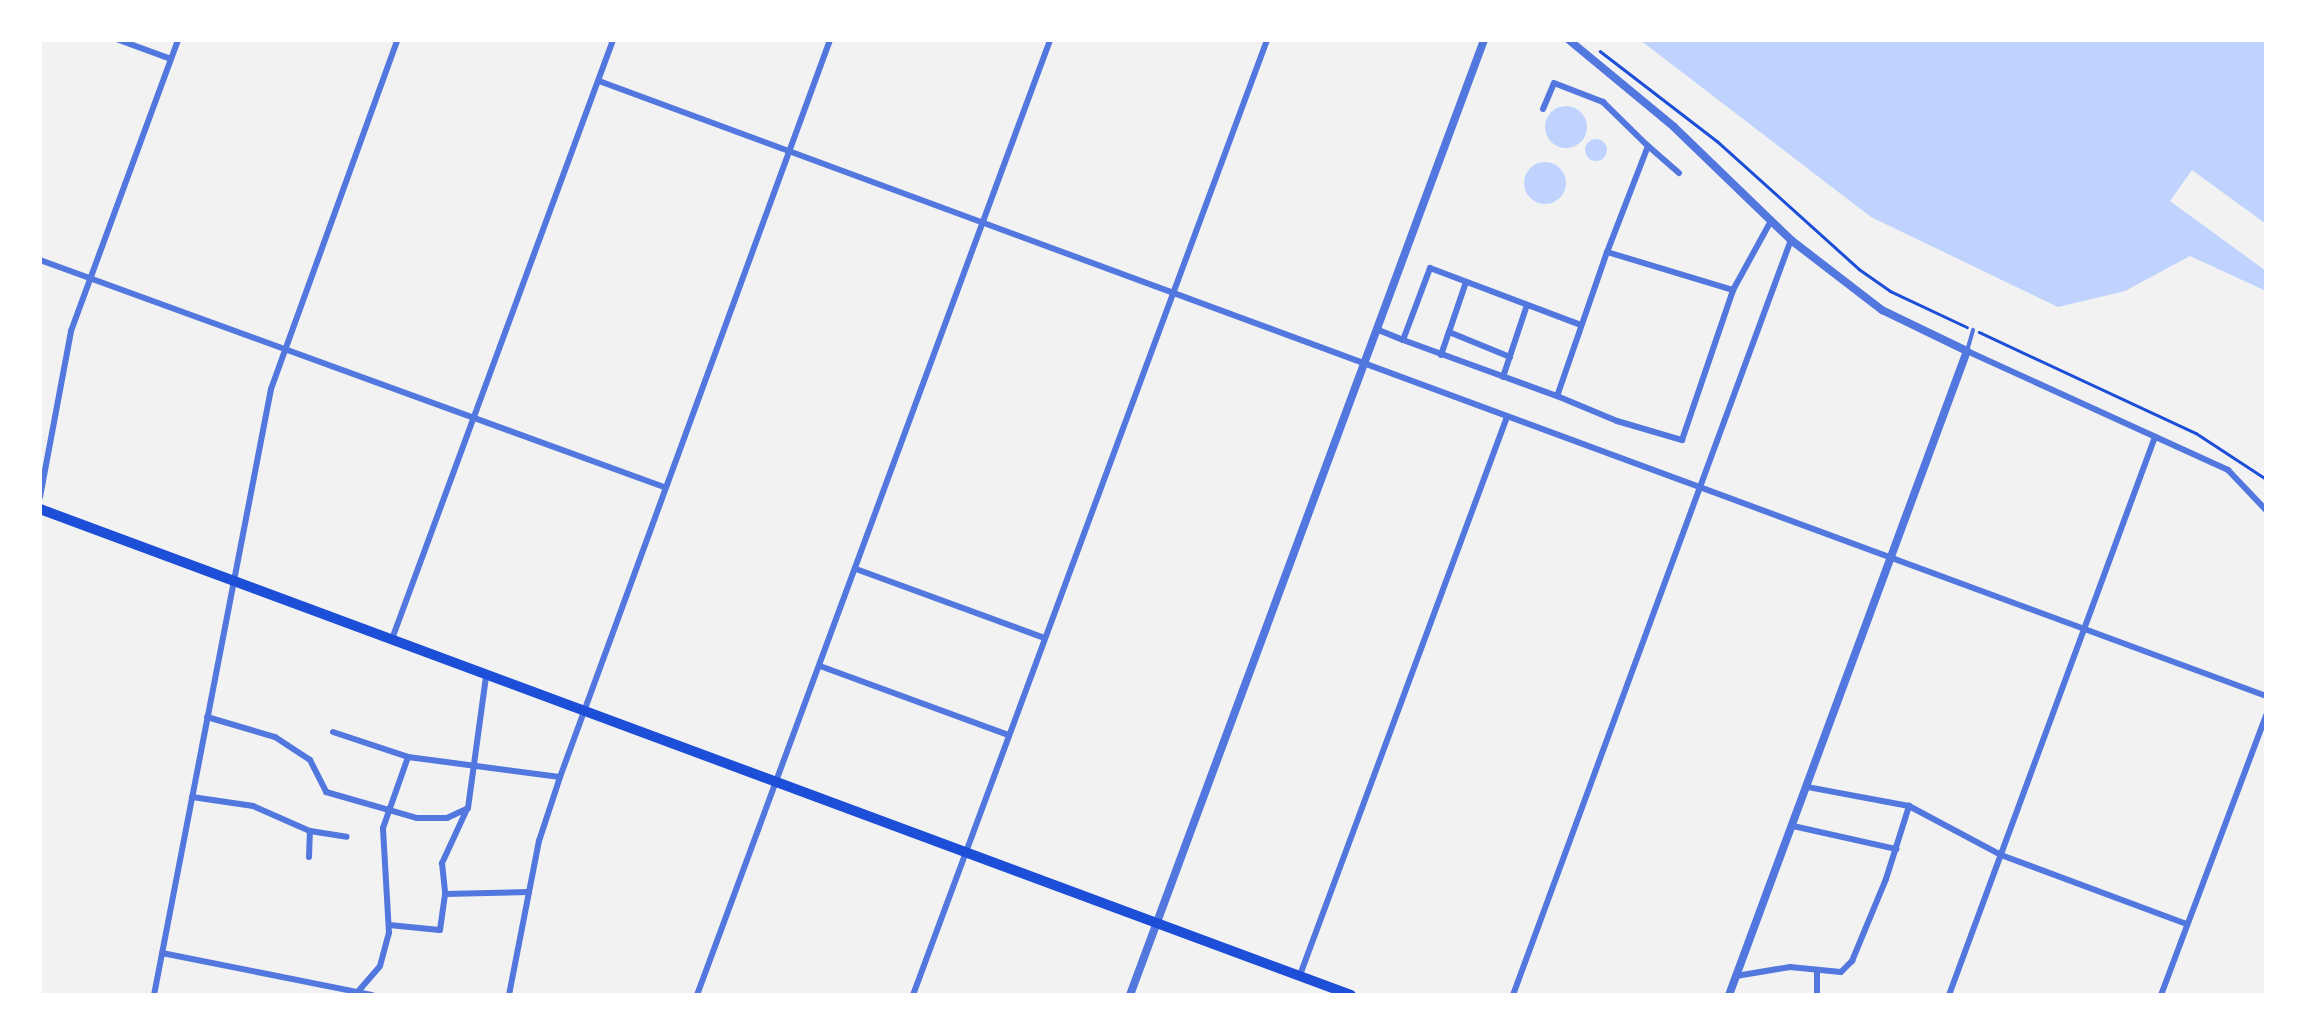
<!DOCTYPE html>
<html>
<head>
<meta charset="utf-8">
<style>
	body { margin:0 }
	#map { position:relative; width:2306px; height:1035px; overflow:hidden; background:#f2f2f2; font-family:Karla,sans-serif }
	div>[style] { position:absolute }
	.water>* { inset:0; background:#bfd3fe }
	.round { border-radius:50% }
	.pier>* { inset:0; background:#f2f2f2 }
	.path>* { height:2.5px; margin:-1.25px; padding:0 1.25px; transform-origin:1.25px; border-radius:1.25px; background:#1d4ed8 }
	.service>* { height:4px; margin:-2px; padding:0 2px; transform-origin:2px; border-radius:2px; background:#5277de }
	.minor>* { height:6px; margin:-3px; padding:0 3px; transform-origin:3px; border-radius:3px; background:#5277de }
	.tertiary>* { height:8px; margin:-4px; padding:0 4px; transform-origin:4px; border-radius:4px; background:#5277de }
	.primary>* { height:10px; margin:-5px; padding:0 5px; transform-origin:5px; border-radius:5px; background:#1d4ed8 }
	span { translate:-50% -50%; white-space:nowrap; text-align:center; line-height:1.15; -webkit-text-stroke:10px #fff; paint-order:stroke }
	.frame { position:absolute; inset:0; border:42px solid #fff; pointer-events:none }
</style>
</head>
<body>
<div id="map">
	<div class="water">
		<i style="clip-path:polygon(1640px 40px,2266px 40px,2266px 291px,2190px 256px,2125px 291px,2058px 307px,1871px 217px)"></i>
		<i class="round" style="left:1545px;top:106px;width:42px;height:42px"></i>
		<i class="round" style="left:1585px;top:139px;width:22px;height:22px"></i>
		<i class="round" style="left:1524px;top:162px;width:42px;height:42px"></i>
	</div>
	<div class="pier">
		<i style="clip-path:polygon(2192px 170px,2266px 224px,2266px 271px,2170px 201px)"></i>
	</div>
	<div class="path">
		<i style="left:1600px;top:51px;width:148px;rotate:37.6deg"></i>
		<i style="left:1717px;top:141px;width:191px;rotate:42deg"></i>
		<i style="left:1859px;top:269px;width:38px;rotate:35deg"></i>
		<i style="left:1890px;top:291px;width:85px;rotate:25.1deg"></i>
		<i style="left:1979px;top:332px;width:239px;rotate:25deg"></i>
		<i style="left:2196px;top:433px;width:84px;rotate:33.3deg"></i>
	</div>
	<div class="service">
		<i style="left:1967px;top:351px;width:22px;rotate:-74deg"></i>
	</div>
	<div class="minor">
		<i style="left:119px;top:40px;width:55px;rotate:20.1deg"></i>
		<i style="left:599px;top:81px;width:1777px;rotate:20.25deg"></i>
		<i style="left:1543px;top:109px;width:28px;rotate:-67deg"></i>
		<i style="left:1554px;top:83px;width:53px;rotate:21.2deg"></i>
		<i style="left:1603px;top:102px;width:63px;rotate:44.4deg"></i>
		<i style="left:1679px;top:173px;width:41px;rotate:-138.9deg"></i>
		<i style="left:1648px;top:146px;width:114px;rotate:111.1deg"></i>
		<i style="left:1607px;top:252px;width:132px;rotate:16.8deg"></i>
		<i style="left:1733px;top:290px;width:79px;rotate:-61.2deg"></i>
		<i style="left:1607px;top:252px;width:152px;rotate:109.1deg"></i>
		<i style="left:1557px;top:396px;width:65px;rotate:22.6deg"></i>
		<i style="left:1617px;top:421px;width:68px;rotate:16.3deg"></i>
		<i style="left:1682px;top:440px;width:158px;rotate:-71.2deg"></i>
		<i style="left:40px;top:260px;width:664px;rotate:19.99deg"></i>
		<i style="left:1466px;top:282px;width:53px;rotate:108.8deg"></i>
		<i style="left:1449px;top:332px;width:66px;rotate:22.3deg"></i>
		<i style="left:1376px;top:329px;width:29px;rotate:22deg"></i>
		<i style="left:1403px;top:340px;width:77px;rotate:-69.4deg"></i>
		<i style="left:1430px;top:268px;width:161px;rotate:20.7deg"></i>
		<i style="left:1403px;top:340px;width:164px;rotate:20deg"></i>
		<i style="left:1967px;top:351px;width:287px;rotate:24.5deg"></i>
		<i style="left:2228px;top:470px;width:55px;rotate:46.5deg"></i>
		<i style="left:1441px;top:355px;width:24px;rotate:-71deg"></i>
		<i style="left:1503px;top:377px;width:76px;rotate:-71.6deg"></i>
		<i style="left:40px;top:497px;width:169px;rotate:-79.4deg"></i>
		<i style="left:71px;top:331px;width:310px;rotate:-69.8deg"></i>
		<i style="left:856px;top:569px;width:201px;rotate:20.1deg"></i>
		<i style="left:392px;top:639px;width:638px;rotate:-69.75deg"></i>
		<i style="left:820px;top:666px;width:201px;rotate:20.1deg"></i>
		<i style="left:207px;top:717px;width:71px;rotate:16.4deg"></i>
		<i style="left:275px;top:737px;width:42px;rotate:33.3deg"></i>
		<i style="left:310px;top:760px;width:36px;rotate:63deg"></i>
		<i style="left:326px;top:792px;width:95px;rotate:15.9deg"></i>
		<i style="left:417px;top:818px;width:30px"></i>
		<i style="left:447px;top:818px;width:23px;rotate:-25deg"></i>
		<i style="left:468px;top:808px;width:133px;rotate:-82.2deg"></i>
		<i style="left:333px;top:732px;width:79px;rotate:18.4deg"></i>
		<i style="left:192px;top:797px;width:62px;rotate:8.4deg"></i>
		<i style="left:253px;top:806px;width:62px;rotate:23.7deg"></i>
		<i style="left:310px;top:831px;width:37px;rotate:9deg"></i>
		<i style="left:1909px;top:806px;width:104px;rotate:28deg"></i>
		<i style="left:2001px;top:855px;width:198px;rotate:20.4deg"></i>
		<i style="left:467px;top:809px;width:60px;rotate:114.8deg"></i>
		<i style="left:442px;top:863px;width:31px;rotate:84deg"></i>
		<i style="left:445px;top:894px;width:84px;rotate:-1.4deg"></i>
		<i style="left:1793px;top:826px;width:106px;rotate:12.6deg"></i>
		<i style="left:309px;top:857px;width:26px;rotate:-88deg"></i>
		<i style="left:389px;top:925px;width:51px;rotate:5.6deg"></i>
		<i style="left:440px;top:930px;width:36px;rotate:-82deg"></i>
		<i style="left:162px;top:953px;width:215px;rotate:11.3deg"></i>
		<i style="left:1817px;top:973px;width:22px;rotate:90deg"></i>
		<i style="left:1300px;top:975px;width:595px;rotate:-69.65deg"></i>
		<i style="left:1736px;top:976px;width:55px;rotate:-9.5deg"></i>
		<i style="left:1790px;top:967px;width:51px;rotate:5.6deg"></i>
		<i style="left:1841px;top:972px;width:16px;rotate:-45deg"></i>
		<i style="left:1852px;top:961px;width:89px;rotate:-67.5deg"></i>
		<i style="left:1886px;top:879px;width:77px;rotate:-72.5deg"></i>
		<i style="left:1909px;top:806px;width:104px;rotate:-169.4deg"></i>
		<i style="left:154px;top:995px;width:617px;rotate:-79.07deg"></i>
		<i style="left:271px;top:389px;width:371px;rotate:-70.1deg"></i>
		<i style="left:355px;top:995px;width:38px;rotate:-49deg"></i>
		<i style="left:380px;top:966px;width:34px;rotate:-75deg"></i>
		<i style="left:389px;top:933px;width:105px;rotate:-93.3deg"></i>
		<i style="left:383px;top:828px;width:75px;rotate:-70.6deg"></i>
		<i style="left:408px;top:757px;width:153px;rotate:7.5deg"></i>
		<i style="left:509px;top:995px;width:157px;rotate:-79deg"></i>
		<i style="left:539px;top:841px;width:67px;rotate:-71.8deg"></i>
		<i style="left:560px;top:777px;width:785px;rotate:-69.88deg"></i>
		<i style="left:697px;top:995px;width:1018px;rotate:-69.71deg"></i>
		<i style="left:913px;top:995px;width:1018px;rotate:-69.66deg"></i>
		<i style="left:1513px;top:995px;width:805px;rotate:-69.79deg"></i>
		<i style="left:1949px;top:995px;width:595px;rotate:-69.74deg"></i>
		<i style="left:2161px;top:995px;width:299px;rotate:-69.4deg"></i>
	</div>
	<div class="tertiary">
		<i style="left:1569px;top:40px;width:136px;rotate:39.6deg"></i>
		<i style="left:1674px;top:127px;width:163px;rotate:44deg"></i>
		<i style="left:1791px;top:240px;width:115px;rotate:37.6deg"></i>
		<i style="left:1882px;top:310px;width:94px;rotate:25.8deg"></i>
		<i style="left:1967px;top:351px;width:687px;rotate:110.28deg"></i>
		<i style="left:1130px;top:995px;width:1018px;rotate:-69.66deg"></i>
	</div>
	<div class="primary">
		<i style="left:40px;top:509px;width:1398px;rotate:20.34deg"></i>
	</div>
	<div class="frame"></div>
</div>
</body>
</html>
